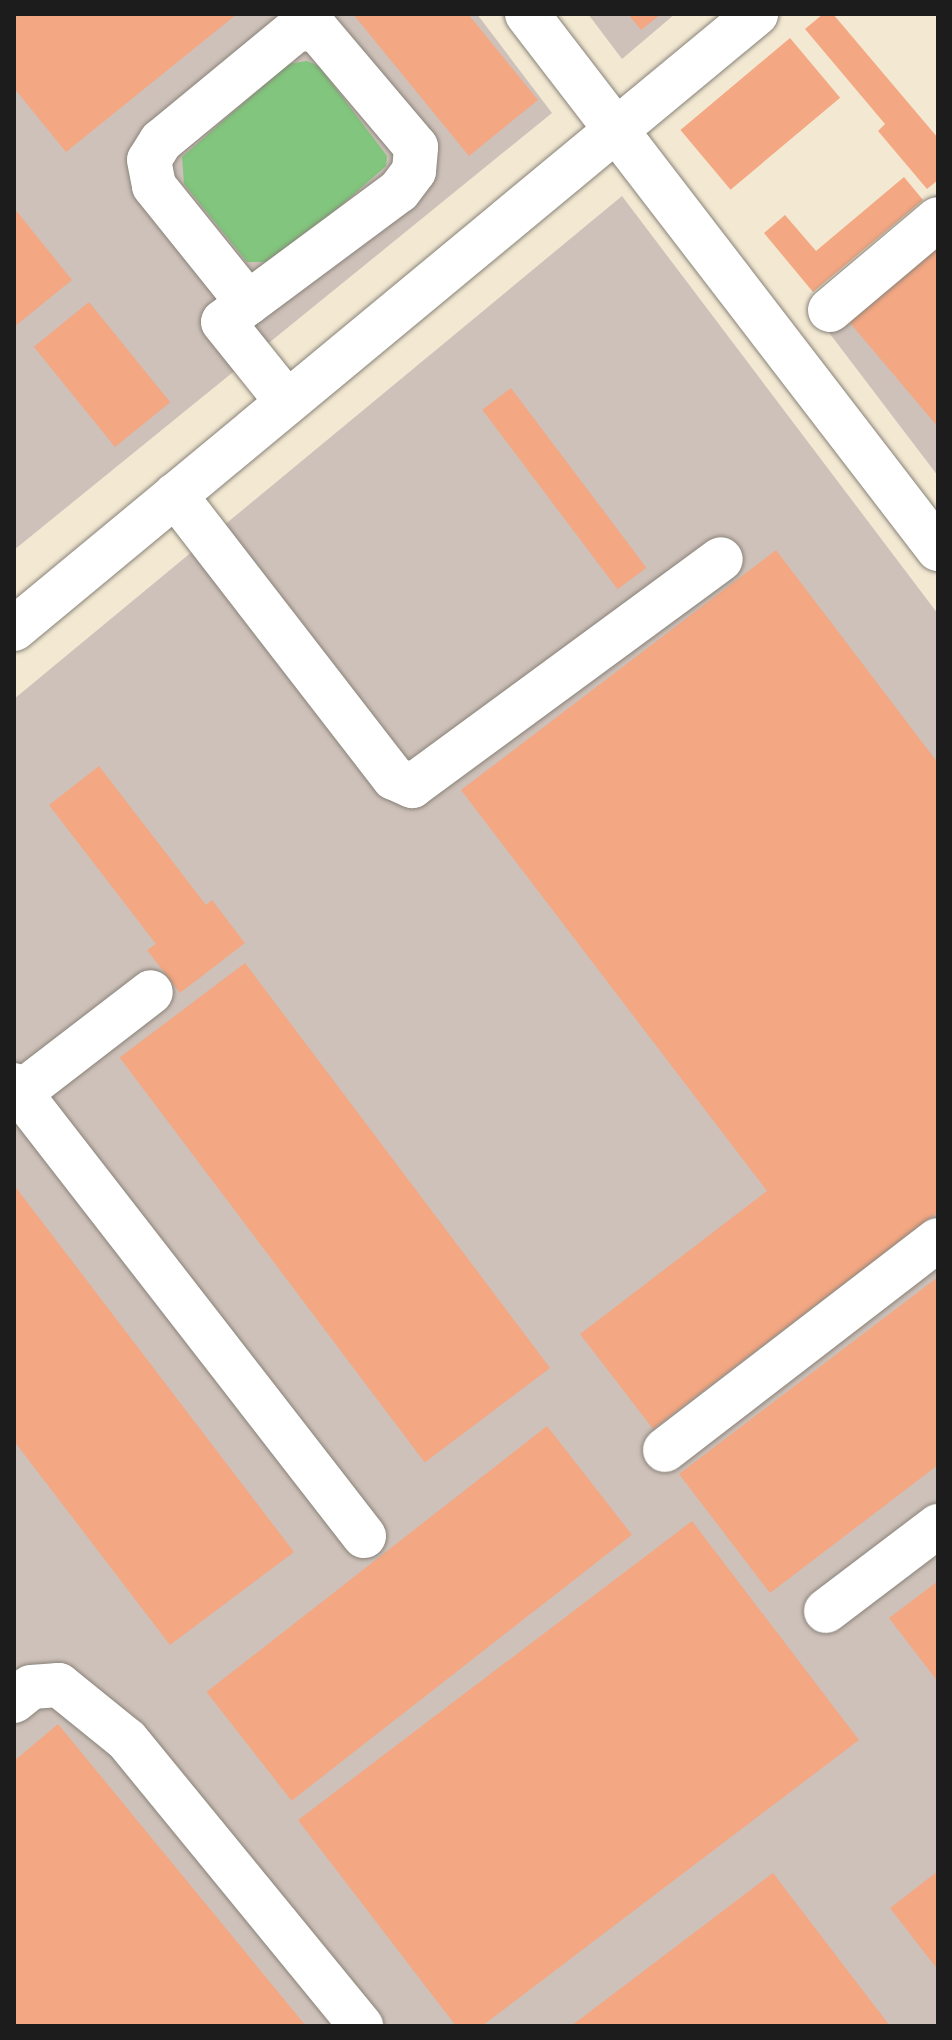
<!DOCTYPE html>
<html>
<head>
<meta charset="utf-8">
<style>
	body { margin:0 }
	#map { position:relative; width:952px; height:2040px; overflow:hidden; background:#f3e9d3; font-family:Dekko,sans-serif }
	div>[style] { position:absolute }
	.industrial>* { inset:0; background:#cec1ba }
	.green>* { inset:0; background:#82c57e }
	.building>* { inset:0; background:#f3a783; transform-origin:0 0 }
	.roads { filter:drop-shadow(0 0 2px #888278) drop-shadow(0 0 2px #888278) }
	.minor>* { height:44px; margin:-22px; padding:0 22px; transform-origin:22px; border-radius:22px; background:#fff }
	span { translate:-50% -50%; white-space:nowrap; text-align:center; line-height:1.15; -webkit-text-stroke:6px #f7f3e8; paint-order:stroke }
	.frame { position:absolute; inset:0; border:16px solid #1c1c1c; pointer-events:none }
</style>
</head>
<body>
<div id="map">
	<div class="industrial">
		<i style="clip-path:polygon(14px 14px,477px 14px,552px 113px,14px 550px)"></i>
		<i style="clip-path:polygon(588px 14px,675px 14px,622px 59px)"></i>
		<i style="clip-path:polygon(938px 193px,938px 476px,808px 305px)"></i>
		<i style="clip-path:polygon(622px 196px,938px 614px,938px 2026px,14px 2026px,14px 699px)"></i>
	</div>
	<div class="green">
		<i style="clip-path:polygon(307px 61px,319px 66px,387px 156px,386px 166px,277px 262px,247px 262px,184px 184px,182px 157px,288px 64px)"></i>
	</div>
	<div class="building">
		<i style="clip-path:polygon(20px 14px,237px 14px,66px 152px,14px 88px,14px 19px)"></i>
		<i style="clip-path:polygon(353px 14px,468px 14px,538px 100px,469px 156px)"></i>
		<i style="clip-path:polygon(628px 14px,661px 14px,641px 30px)"></i>
		<i style="clip-path:polygon(823px 14px,833px 14px,938px 138px,938px 180px,927px 189px,878px 131px,885px 124px,805px 29px)"></i>
		<i style="left:790px;top:38px;width:78px;height:143px;rotate:50deg"></i>
		<i style="clip-path:polygon(904px 177px,923px 200px,813px 292px,764px 233px,785px 215px,816px 251px)"></i>
		<i style="clip-path:polygon(14px 208px,72px 280px,14px 327px)"></i>
		<i style="clip-path:polygon(938px 239px,938px 427px,845px 317px)"></i>
		<i style="left:89px;top:302px;width:129px;height:71px;rotate:51deg"></i>
		<i style="left:511px;top:388px;width:225px;height:36px;rotate:53deg"></i>
		<i style="clip-path:polygon(776px 550px,938px 763px,938px 1212px,653px 1429px,580px 1334px,767px 1191px,461px 790px)"></i>
		<i style="clip-path:polygon(99px 766px,206px 905px,212px 900px,245px 943px,180px 993px,147px 950px,156px 944px,49px 805px)"></i>
		<i style="left:245px;top:963px;width:507px;height:157px;rotate:53deg"></i>
		<i style="clip-path:polygon(14px 1185px,294px 1552px,170px 1645px,14px 1441px)"></i>
		<i style="clip-path:polygon(938px 1277px,938px 1465px,770px 1593px,679px 1474px)"></i>
		<i style="left:547px;top:1426px;width:138px;height:432px;rotate:52deg"></i>
		<i style="clip-path:polygon(692px 1521px,859px 1740px,482px 2026px,456px 2026px,298px 1820px)"></i>
		<i style="clip-path:polygon(938px 1581px,938px 1682px,889px 1618px)"></i>
		<i style="clip-path:polygon(58px 1724px,306px 2026px,14px 2026px,14px 1761px)"></i>
		<i style="clip-path:polygon(938px 1871px,938px 1970px,890px 1908px)"></i>
		<i style="clip-path:polygon(773px 1873px,890px 2026px,571px 2026px)"></i>
	</div>
	<div class="roads">
		<div class="minor">
			<i style="left:527px;top:14px;width:675px;rotate:52.47deg"></i>
			<i style="left:248px;top:303px;width:188px;rotate:-36.6deg"></i>
			<i style="left:399px;top:191px;width:25px;rotate:-53deg"></i>
			<i style="left:414px;top:171px;width:24px;rotate:-85deg"></i>
			<i style="left:416px;top:147px;width:153px;rotate:-130.2deg"></i>
			<i style="left:317px;top:30px;width:20px;rotate:-177deg"></i>
			<i style="left:297px;top:29px;width:176px;rotate:140.5deg"></i>
			<i style="left:161px;top:141px;width:22px;rotate:122deg"></i>
			<i style="left:149px;top:160px;width:26px;rotate:79deg"></i>
			<i style="left:154px;top:186px;width:150px;rotate:51.2deg"></i>
			<i style="left:248px;top:303px;width:31px;rotate:143deg"></i>
			<i style="left:223px;top:322px;width:102px;rotate:51.3deg"></i>
			<i style="left:830px;top:310px;width:141px;rotate:-40.1deg"></i>
			<i style="left:175px;top:495px;width:358px;rotate:52.3deg"></i>
			<i style="left:394px;top:778px;width:20px;rotate:24deg"></i>
			<i style="left:412px;top:786px;width:383px;rotate:-36.3deg"></i>
			<i style="left:14px;top:629px;width:964px;rotate:-39.65deg"></i>
			<i style="left:14px;top:1085px;width:571px;rotate:52.19deg"></i>
			<i style="left:20px;top:1093px;width:165px;rotate:-37.6deg"></i>
			<i style="left:665px;top:1450px;width:344px;rotate:-37.6deg"></i>
			<i style="left:826px;top:1611px;width:141px;rotate:-37.2deg"></i>
			<i style="left:14px;top:1701px;width:22px;rotate:-39deg"></i>
			<i style="left:31px;top:1687px;width:28px;rotate:-4deg"></i>
			<i style="left:59px;top:1685px;width:87px;rotate:39deg"></i>
			<i style="left:127px;top:1740px;width:370px;rotate:50.7deg"></i>
		</div>
	</div>
	<div class="frame"></div>
</div>
</body>
</html>
